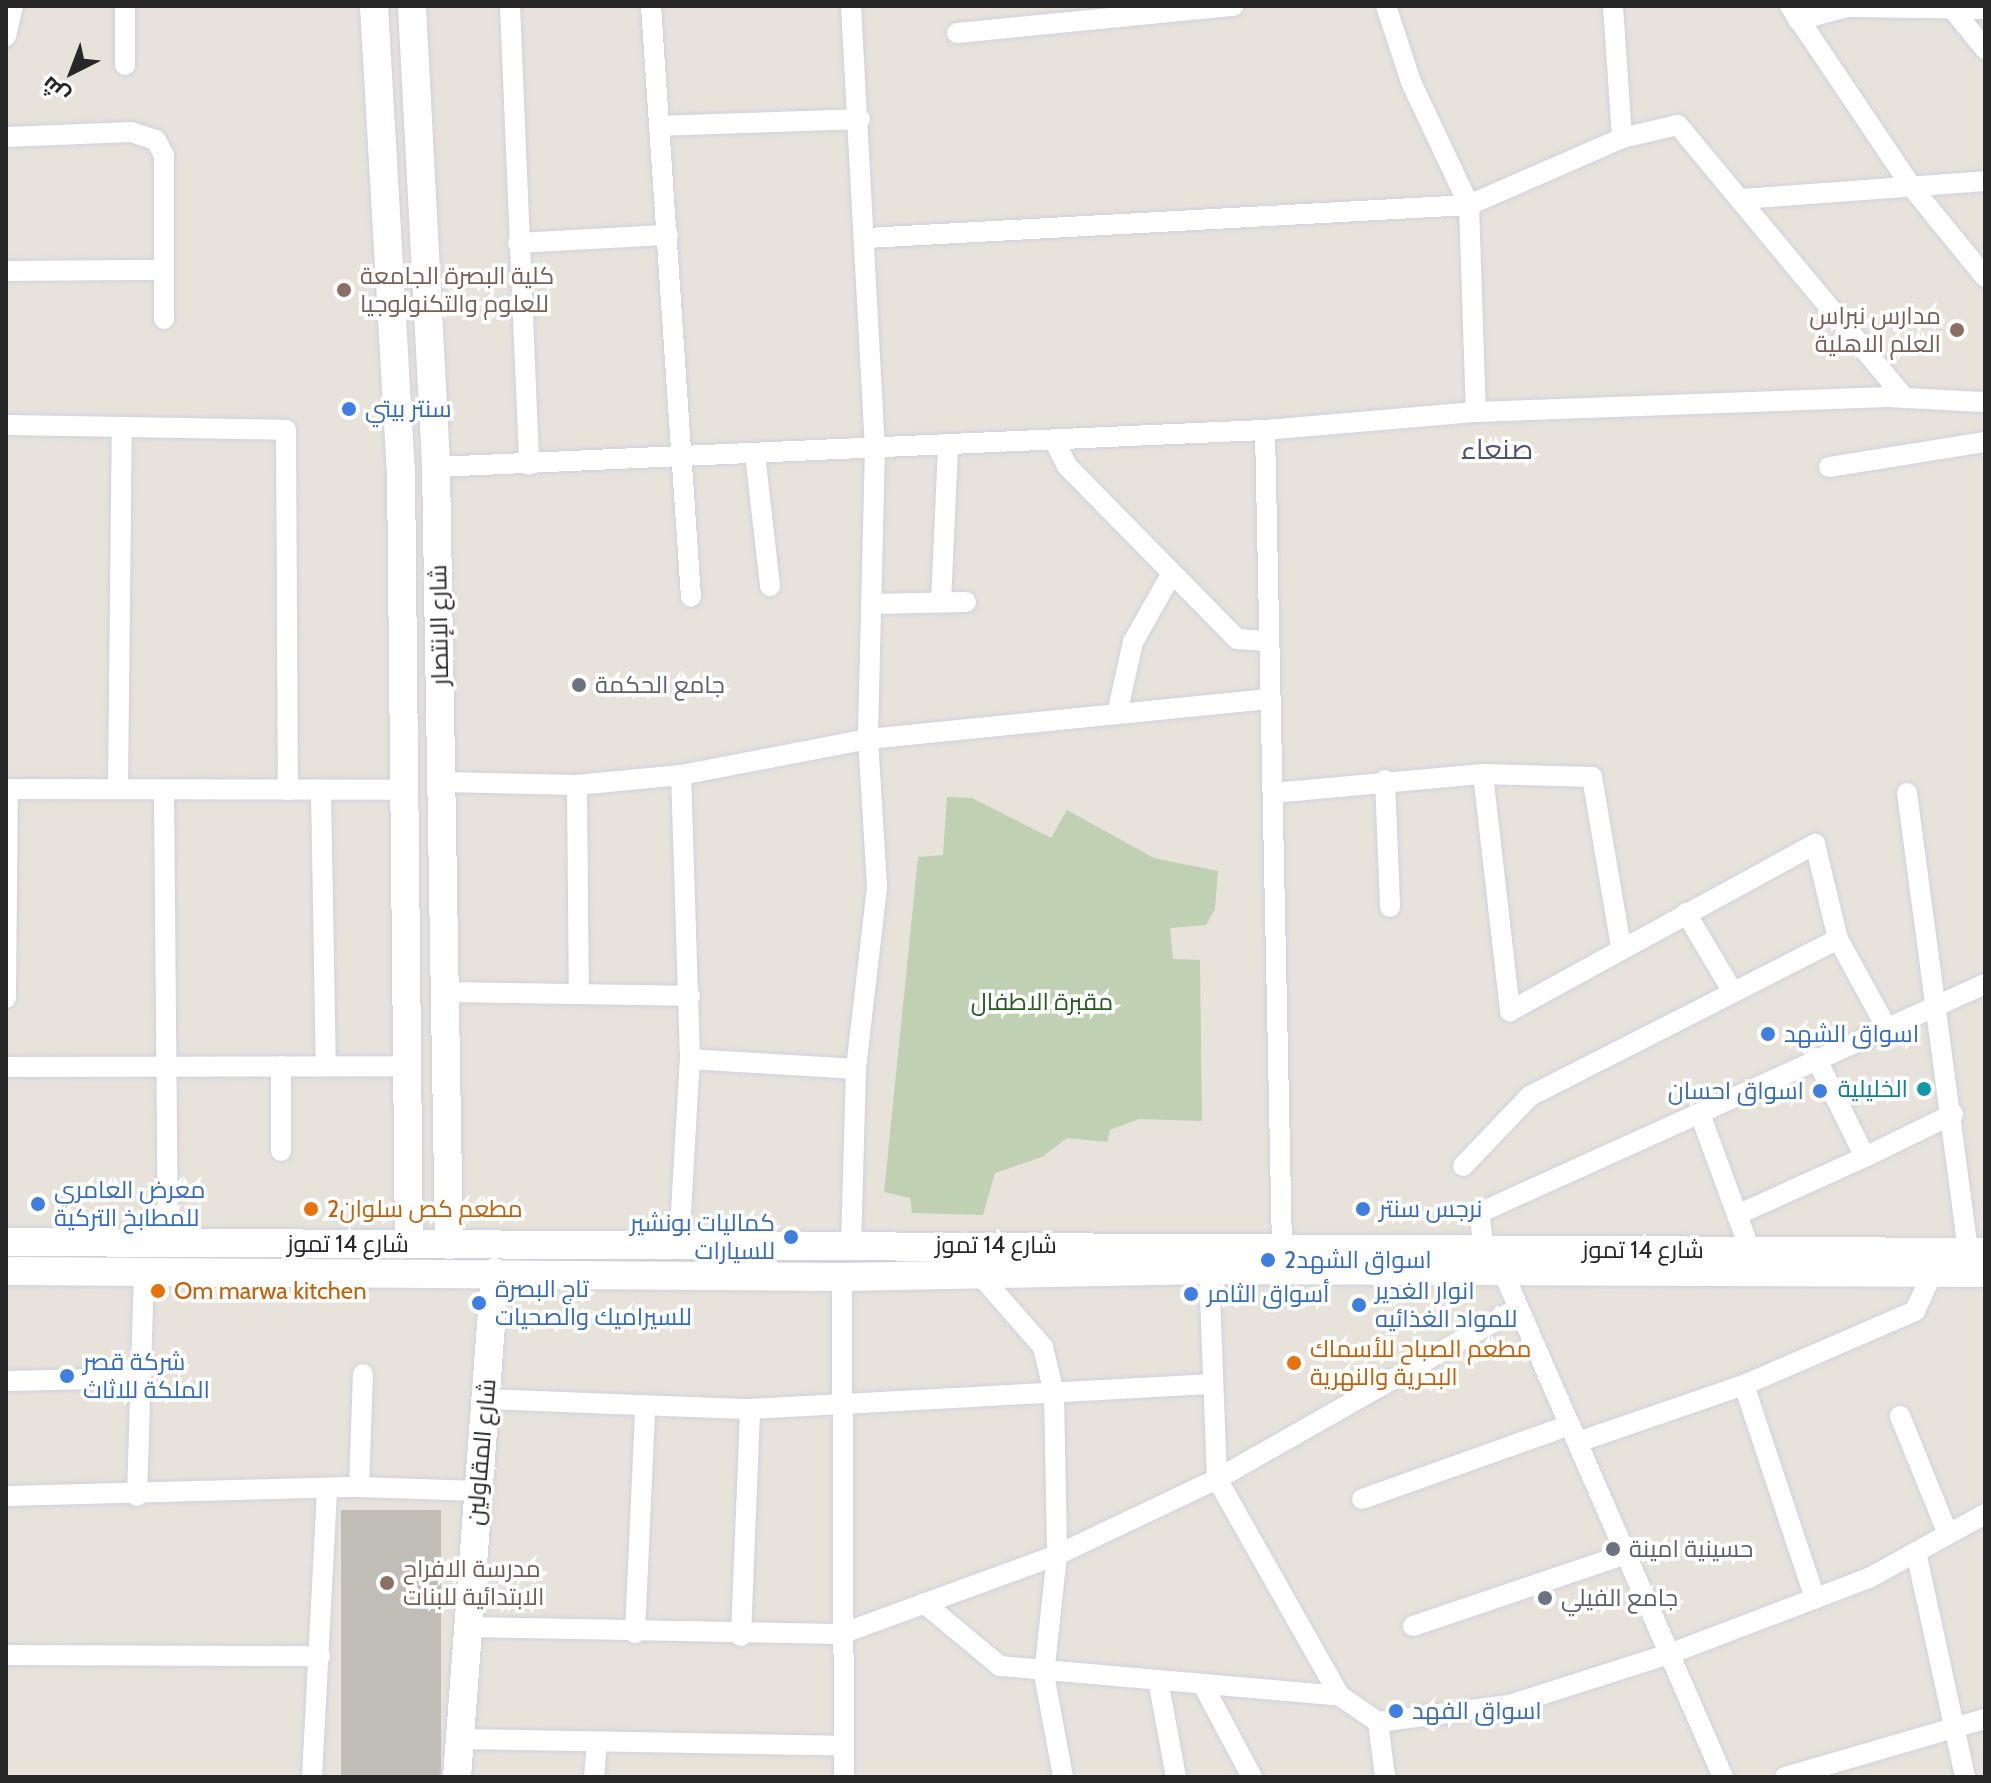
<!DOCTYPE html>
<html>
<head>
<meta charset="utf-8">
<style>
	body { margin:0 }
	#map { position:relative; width:1991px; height:1783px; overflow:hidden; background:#e8e3da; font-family:Cabin,Cairo,sans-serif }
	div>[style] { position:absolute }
	.cemetery>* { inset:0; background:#bfd0b3 }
	.building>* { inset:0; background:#c0bdb6; transform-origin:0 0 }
	.roads { filter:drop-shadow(0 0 2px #cfd1df) drop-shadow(0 0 2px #cfd1df) }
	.street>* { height:20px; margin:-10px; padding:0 10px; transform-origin:10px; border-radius:10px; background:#fff }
	.secondary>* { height:28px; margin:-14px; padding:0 14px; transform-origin:14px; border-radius:14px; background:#fff }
	.dots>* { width:22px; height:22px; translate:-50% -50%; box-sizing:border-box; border:4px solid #fff; border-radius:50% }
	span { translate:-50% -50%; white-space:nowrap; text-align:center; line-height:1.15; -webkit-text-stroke:7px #fff; paint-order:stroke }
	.education-label { font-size:24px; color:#785e54 }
	.left { translate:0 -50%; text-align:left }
	.right { translate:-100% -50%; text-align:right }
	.shop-label { font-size:24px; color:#366cbe }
	.street-label { font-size:24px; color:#272727 }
	.worship-label { font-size:24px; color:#5b616d }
	.park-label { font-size:24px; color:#285b20 }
	.culture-label { font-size:24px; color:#0d838f }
	.food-label { font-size:24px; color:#c56008 }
	.quarter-label { font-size:28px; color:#4d5172 }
	.frame { position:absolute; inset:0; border:8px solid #272727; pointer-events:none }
	.north { position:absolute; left:32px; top:32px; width:80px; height:80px; -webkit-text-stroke:6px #fff; paint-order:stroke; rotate:222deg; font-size:22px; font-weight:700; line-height:32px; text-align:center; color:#272727 }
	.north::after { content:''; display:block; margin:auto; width:28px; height:36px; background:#272727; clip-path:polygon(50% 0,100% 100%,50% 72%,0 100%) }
</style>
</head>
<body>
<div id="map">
	<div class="cemetery">
		<i style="clip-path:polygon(947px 797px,972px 798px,1051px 838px,1067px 810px,1154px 858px,1218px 871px,1215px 909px,1206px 925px,1170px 928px,1173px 959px,1200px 960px,1202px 1121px,1139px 1119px,1110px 1130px,1107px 1142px,1067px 1138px,1042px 1157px,995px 1173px,983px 1215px,912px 1213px,910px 1198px,884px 1192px,918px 857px,943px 855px)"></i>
	</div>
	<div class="building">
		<i style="left:341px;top:1510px;width:100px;height:267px"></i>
	</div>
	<div class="roads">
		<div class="street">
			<i style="left:125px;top:6px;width:59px;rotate:90deg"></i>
			<i style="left:510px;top:6px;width:459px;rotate:87.6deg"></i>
			<i style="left:651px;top:6px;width:592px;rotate:86.13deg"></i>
			<i style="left:851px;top:6px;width:443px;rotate:86.9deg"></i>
			<i style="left:875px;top:448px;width:291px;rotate:91.4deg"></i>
			<i style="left:868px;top:739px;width:148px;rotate:86.5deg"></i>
			<i style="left:877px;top:887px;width:183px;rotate:96.6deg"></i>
			<i style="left:856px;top:1069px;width:176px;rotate:91.6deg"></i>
			<i style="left:1386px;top:6px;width:80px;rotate:71.8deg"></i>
			<i style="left:1411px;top:82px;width:136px;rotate:64.8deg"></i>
			<i style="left:1469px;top:205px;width:207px;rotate:88.1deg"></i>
			<i style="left:1613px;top:6px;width:132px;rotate:86.1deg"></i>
			<i style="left:1790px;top:6px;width:217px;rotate:56.1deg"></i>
			<i style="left:1911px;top:186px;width:117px;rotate:50.9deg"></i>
			<i style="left:1951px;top:7px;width:54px;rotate:51deg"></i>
			<i style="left:1798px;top:20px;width:52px;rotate:-14.6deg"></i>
			<i style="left:1848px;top:7px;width:137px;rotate:0.8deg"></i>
			<i style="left:957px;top:33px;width:278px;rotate:-5.6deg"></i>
			<i style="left:6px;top:36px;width:31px;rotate:-77deg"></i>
			<i style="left:659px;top:126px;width:201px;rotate:-2deg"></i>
			<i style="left:6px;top:137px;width:125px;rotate:-2.3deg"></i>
			<i style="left:131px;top:132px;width:26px;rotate:18deg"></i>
			<i style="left:156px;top:140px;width:18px;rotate:63deg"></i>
			<i style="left:164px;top:156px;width:163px;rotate:90deg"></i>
			<i style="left:1742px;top:199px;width:244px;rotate:-4.2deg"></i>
			<i style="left:867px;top:238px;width:603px;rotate:-3.14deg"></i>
			<i style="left:1469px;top:205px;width:167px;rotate:-23.6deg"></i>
			<i style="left:1622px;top:138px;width:57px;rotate:-13.1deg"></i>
			<i style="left:1678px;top:125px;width:355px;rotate:50.3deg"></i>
			<i style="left:518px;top:243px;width:150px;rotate:-3.1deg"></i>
			<i style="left:6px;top:271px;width:157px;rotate:-0.4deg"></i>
			<i style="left:6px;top:425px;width:280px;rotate:1deg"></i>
			<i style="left:286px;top:430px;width:360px;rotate:89.7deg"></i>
			<i style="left:1265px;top:430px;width:815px;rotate:88.81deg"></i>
			<i style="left:1054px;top:440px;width:29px;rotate:63deg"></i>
			<i style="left:1067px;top:466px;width:243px;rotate:45.5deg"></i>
			<i style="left:1237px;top:639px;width:32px;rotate:4deg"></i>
			<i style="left:755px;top:454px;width:133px;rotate:83.5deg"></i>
			<i style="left:436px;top:467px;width:830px;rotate:-2.56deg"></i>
			<i style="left:1265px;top:430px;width:212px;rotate:-4.9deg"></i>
			<i style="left:1476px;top:412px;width:412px;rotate:-2.1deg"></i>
			<i style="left:1888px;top:397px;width:97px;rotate:3deg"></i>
			<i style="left:1829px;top:467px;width:158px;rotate:-9.1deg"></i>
			<i style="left:941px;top:602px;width:157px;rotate:-87.4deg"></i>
			<i style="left:871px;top:604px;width:95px;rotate:-1.2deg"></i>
			<i style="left:1117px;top:714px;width:74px;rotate:-77.5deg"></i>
			<i style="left:1133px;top:642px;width:79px;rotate:-60.5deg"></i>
			<i style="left:1483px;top:774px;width:239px;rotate:83.5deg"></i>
			<i style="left:1510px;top:1011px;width:348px;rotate:-28.7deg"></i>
			<i style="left:1815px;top:844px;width:98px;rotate:76.4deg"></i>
			<i style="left:1838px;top:939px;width:98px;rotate:61.3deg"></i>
			<i style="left:1385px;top:780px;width:127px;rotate:87.7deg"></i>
			<i style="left:442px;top:782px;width:135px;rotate:1.3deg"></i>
			<i style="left:577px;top:785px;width:104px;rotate:-5.5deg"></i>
			<i style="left:681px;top:775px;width:190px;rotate:-10.9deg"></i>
			<i style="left:868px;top:739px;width:405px;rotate:-5.7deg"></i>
			<i style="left:577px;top:785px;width:209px;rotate:89.5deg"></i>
			<i style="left:6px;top:789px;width:401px;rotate:0.1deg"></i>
			<i style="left:118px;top:789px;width:362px;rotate:-89.4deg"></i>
			<i style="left:164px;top:790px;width:453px;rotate:89.5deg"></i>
			<i style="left:321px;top:790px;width:276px;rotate:89deg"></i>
			<i style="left:1273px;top:793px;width:211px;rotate:-5.2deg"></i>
			<i style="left:1483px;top:774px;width:109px;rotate:1.6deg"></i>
			<i style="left:1592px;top:777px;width:172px;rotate:80.3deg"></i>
			<i style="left:1907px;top:793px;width:462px;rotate:82.4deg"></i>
			<i style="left:1686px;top:913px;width:92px;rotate:59.3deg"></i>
			<i style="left:442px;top:992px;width:248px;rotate:0.9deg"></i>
			<i style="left:6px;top:998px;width:209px;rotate:-89.5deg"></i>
			<i style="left:1816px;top:1058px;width:110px;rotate:63.7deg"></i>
			<i style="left:1865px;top:1157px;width:98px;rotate:-26deg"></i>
			<i style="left:690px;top:1059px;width:166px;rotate:3.4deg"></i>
			<i style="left:6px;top:1067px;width:401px;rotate:-0.1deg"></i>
			<i style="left:1700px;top:1114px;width:145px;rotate:69.8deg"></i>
			<i style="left:281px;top:1151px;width:85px;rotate:-90deg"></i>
			<i style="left:1463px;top:1166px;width:97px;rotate:-46.3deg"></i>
			<i style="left:1530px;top:1096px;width:346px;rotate:-27deg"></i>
			<i style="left:1737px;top:1215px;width:141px;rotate:-24.4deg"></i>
			<i style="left:679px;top:1247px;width:188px;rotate:-86.7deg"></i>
			<i style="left:690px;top:1059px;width:284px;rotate:-91.8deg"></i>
			<i style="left:1484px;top:1251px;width:38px;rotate:-97deg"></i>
			<i style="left:1479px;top:1213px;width:555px;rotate:-24.35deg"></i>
			<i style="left:1209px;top:1270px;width:209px;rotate:87.8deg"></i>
			<i style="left:1217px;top:1479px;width:249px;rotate:60.5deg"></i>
			<i style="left:1340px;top:1696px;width:46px;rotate:34.4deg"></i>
			<i style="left:1378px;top:1722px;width:132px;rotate:-7.4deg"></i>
			<i style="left:1509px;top:1705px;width:168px;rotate:-17.7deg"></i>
			<i style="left:1669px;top:1654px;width:214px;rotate:-20.8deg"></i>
			<i style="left:1869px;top:1578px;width:132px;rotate:-28.9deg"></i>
			<i style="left:1503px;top:1272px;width:551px;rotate:66.46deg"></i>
			<i style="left:980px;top:1275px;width:96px;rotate:48.8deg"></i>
			<i style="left:1043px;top:1347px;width:47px;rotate:76.6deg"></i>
			<i style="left:1054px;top:1393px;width:162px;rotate:88.9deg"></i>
			<i style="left:1057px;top:1555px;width:120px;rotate:96.2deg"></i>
			<i style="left:1044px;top:1674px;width:105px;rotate:79.5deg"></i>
			<i style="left:842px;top:1277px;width:500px;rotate:89.77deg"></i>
			<i style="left:6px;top:1381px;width:134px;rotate:-1.3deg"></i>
			<i style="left:1744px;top:1385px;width:225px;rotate:71.6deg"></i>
			<i style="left:486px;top:1399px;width:264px;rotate:2.2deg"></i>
			<i style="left:750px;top:1409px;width:460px;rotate:-3.1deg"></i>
			<i style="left:1900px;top:1416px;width:125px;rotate:67.9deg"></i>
			<i style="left:1578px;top:1442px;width:176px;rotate:-19deg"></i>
			<i style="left:1744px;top:1385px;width:186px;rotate:-23.4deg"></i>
			<i style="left:1915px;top:1311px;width:41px;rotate:-65.3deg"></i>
			<i style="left:359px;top:1487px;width:113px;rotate:-88deg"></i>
			<i style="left:6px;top:1496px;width:353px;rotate:-1.5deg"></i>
			<i style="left:359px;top:1487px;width:120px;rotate:1.9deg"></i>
			<i style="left:137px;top:1496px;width:225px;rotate:-88.2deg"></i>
			<i style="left:1362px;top:1499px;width:221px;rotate:-19.6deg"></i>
			<i style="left:1916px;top:1552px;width:230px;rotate:77.7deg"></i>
			<i style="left:924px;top:1603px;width:99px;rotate:39.7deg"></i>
			<i style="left:1000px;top:1666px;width:341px;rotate:5deg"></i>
			<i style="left:1413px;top:1626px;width:225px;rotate:-18.7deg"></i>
			<i style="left:467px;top:1627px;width:374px;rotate:1.1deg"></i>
			<i style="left:841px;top:1634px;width:230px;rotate:-20.1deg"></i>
			<i style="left:1057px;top:1555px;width:177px;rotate:-25.4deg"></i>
			<i style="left:1217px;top:1479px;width:343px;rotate:-29.6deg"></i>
			<i style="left:635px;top:1633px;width:224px;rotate:-87.4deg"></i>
			<i style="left:741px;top:1636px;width:227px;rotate:-87.7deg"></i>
			<i style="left:6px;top:1655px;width:314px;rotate:0.2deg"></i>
			<i style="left:1158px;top:1680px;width:99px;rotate:79.5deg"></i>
			<i style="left:1203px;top:1685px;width:104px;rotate:62deg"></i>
			<i style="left:1378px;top:1722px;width:55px;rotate:82.7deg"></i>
			<i style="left:459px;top:1739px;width:384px;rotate:1deg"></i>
			<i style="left:312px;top:1777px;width:289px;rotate:-87deg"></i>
			<i style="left:594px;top:1777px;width:35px;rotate:-85deg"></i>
			<i style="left:1785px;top:1777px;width:208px;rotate:-16.2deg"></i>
		</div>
		<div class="secondary">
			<i style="left:374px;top:6px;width:465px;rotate:86.7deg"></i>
			<i style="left:401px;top:470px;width:774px;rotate:89.41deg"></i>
			<i style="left:412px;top:6px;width:462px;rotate:87deg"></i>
			<i style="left:436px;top:467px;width:778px;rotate:89.04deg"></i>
			<i style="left:6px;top:1242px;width:1979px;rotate:0.29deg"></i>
			<i style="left:6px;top:1271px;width:836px;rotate:0.41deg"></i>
			<i style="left:842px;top:1277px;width:367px;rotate:-1.1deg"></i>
			<i style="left:1209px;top:1270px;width:776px;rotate:0.22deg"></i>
			<i style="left:457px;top:1777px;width:506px;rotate:-85.7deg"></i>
		</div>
	</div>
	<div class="dots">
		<i style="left:344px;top:290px;background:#8d6e63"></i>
		<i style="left:1957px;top:330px;background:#8d6e63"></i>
		<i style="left:349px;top:409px;background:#3f7fe0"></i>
		<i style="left:579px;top:685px;background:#6b7280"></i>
		<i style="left:1768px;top:1034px;background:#3f7fe0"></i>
		<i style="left:1924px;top:1089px;background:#0f9aa8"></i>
		<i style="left:1820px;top:1091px;background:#3f7fe0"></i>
		<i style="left:38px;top:1204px;background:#3f7fe0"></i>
		<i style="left:311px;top:1209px;background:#e8710a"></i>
		<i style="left:1363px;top:1209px;background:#3f7fe0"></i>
		<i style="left:791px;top:1237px;background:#3f7fe0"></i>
		<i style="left:1268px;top:1260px;background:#3f7fe0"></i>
		<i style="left:158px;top:1291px;background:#e8710a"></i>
		<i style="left:1191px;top:1294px;background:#3f7fe0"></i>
		<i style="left:479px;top:1303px;background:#3f7fe0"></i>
		<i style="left:1359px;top:1305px;background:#3f7fe0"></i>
		<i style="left:1294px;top:1363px;background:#e8710a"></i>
		<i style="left:67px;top:1376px;background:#3f7fe0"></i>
		<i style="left:1613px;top:1549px;background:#6b7280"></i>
		<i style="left:387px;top:1583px;background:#8d6e63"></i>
		<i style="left:1545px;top:1598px;background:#6b7280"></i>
		<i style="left:1396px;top:1711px;background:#3f7fe0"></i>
	</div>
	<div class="education-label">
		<span class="left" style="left:360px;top:290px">كلية البصرة الجامعة<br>للعلوم والتكنولوجيا</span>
		<span class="right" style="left:1941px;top:330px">مدارس نبراس<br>العلم الاهلية</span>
		<span class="left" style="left:403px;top:1583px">مدرسة اﻻفراح<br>اﻻبتدائية للبنات</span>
	</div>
	<div class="shop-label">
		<span class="left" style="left:365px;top:409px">سنتر بيتي</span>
		<span class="left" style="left:1784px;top:1034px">اسواق الشهد</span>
		<span class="right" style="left:1804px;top:1091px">اسواق احسان</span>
		<span class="left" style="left:54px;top:1204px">معرض العامري<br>للمطابخ التركية</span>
		<span class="left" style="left:1379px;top:1209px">نرجس سنتر</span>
		<span class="right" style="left:775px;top:1237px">كماليات بونشير<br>للسيارات</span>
		<span class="left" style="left:1284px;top:1260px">اسواق الشهد2</span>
		<span class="left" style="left:495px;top:1303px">تاج البصرة<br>للسيراميك والصحيات</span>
		<span class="left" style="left:1375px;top:1305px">انوار الغدير<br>للمواد الغذائيه</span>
		<span class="left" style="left:1207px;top:1294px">أسواق الثامر</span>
		<span class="left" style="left:83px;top:1376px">شركة قصر<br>الملكة للاثاث</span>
		<span class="left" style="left:1412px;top:1711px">اسواق الفهد</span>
	</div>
	<div class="street-label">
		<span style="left:439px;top:625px;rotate:-91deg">شارع الإنتصار</span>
		<span style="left:348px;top:1244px">شارع 14 تموز</span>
		<span style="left:996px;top:1245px">شارع 14 تموز</span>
		<span style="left:1643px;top:1250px">شارع 14 تموز</span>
		<span style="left:481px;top:1452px;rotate:-85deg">شارع المقاولين</span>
	</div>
	<div class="worship-label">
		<span class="left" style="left:595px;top:685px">جامع الحكمة</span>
		<span class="left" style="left:1629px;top:1549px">حسينية امينة</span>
		<span class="left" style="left:1561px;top:1598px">جامع الفيلي</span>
	</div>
	<div class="park-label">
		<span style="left:1042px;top:1002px">مقبرة الاطفال</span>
	</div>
	<div class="culture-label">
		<span class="right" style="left:1908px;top:1089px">الخليلية</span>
	</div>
	<div class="food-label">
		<span class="left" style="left:327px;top:1209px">مطعم كص سلوان2</span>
		<span class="left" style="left:174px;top:1291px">Om marwa kitchen</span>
		<span class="left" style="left:1310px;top:1363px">مطعم الصباح للأسماك<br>البحرية والنهرية</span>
	</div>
	<div class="quarter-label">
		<span style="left:1497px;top:449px">صنعاء</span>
	</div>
	<div class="frame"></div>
	<div class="north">ش</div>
</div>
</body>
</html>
